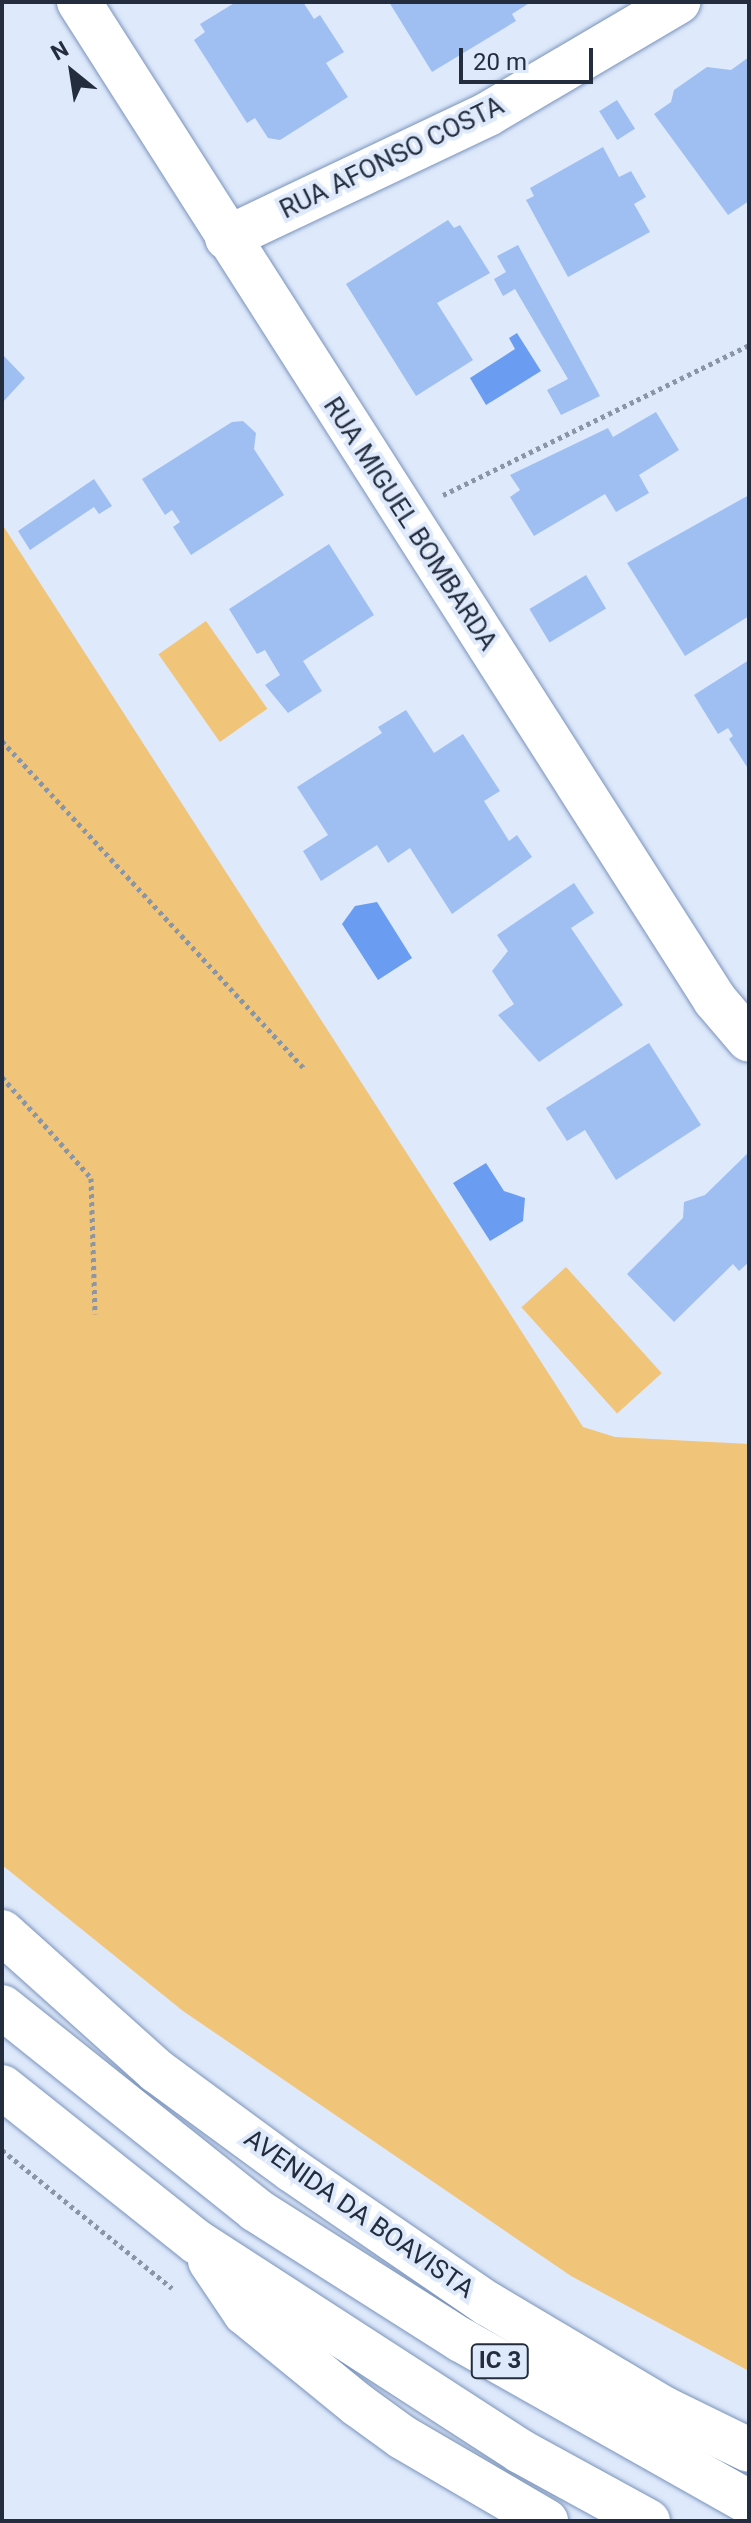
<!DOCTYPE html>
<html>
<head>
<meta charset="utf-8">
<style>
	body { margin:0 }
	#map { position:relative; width:751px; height:2523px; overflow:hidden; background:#dee9fb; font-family:Roboto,sans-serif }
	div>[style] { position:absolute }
	.green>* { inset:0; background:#f1c579; transform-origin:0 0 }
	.water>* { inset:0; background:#6a9df1 }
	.building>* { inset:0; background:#9fbff2; transform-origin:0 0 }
	.path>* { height:5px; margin-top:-2.5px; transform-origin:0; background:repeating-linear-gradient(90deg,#8a95a6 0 4px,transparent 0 8px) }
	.roads { filter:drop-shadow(0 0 2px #7a93bb) drop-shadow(0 0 2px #7a93bb) }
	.minor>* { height:44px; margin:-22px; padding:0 22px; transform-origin:22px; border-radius:22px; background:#fff }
	.highway>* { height:44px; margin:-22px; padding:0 22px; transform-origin:22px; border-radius:22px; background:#fff }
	span { translate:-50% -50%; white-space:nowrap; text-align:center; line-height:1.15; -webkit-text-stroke:8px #dee9fb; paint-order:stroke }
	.shield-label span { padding:2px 6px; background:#dee9fb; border:2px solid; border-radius:6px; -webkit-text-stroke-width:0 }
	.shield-label { font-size:24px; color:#232d3e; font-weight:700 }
	.street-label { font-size:26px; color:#232d3e }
	.frame { position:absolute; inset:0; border:4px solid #232d3e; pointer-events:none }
	.north { position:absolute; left:32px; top:32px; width:80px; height:80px; -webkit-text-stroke:6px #dee9fb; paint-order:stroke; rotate:330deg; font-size:22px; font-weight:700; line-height:32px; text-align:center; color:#232d3e }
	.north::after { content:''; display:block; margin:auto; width:28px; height:36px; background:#232d3e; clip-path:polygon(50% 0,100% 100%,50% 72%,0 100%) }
	.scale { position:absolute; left:459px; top:48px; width:134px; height:36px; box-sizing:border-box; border:4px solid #232d3e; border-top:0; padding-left:10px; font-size:24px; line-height:28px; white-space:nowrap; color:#232d3e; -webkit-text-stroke:6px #dee9fb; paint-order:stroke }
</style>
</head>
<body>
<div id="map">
	<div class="green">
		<i style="clip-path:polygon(2px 524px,583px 1427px,615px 1437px,749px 1444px,749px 2371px,571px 2276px,183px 2011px,2px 1865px)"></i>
		<i style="left:206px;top:621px;width:107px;height:58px;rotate:55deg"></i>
		<i style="left:566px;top:1267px;width:143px;height:60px;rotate:48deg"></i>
	</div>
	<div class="water">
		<i style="clip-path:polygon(517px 333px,541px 371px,486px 405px,470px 378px,515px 349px,509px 338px)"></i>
		<i style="clip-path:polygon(377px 902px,412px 958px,378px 980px,342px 924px,355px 906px)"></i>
		<i style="clip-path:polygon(486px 1163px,504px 1191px,525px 1198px,523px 1221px,490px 1241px,453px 1183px)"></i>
	</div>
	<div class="building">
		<i style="clip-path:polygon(236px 2px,303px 2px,314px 19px,320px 15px,344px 52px,326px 63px,348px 97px,280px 140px,268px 138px,255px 118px,247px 123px,194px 40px,205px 32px,200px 24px)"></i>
		<i style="clip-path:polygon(389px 2px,531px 2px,512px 14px,516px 21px,432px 72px)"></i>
		<i style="clip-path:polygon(749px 57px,749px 201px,728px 215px,654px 114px,671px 102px,674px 90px,707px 67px,731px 70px)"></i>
		<i style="left:617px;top:100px;width:34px;height:21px;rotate:58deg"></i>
		<i style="clip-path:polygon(603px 147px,619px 177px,631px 171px,646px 197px,634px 204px,650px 232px,568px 277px,526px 200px,534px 196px,530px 188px)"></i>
		<i style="clip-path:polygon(448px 220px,454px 228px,460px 225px,490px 273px,437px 303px,473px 360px,416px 396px,346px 284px)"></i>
		<i style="clip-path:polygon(518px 245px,600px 396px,561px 415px,547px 390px,568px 379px,515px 289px,503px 296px,494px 279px,506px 272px,497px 256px)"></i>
		<i style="clip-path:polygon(2px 354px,25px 378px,2px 403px)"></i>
		<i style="clip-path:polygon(656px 412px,679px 450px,639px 475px,649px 493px,616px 512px,605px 494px,534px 536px,510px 497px,520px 490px,510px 475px,608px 428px,613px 437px)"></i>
		<i style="clip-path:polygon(243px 421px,256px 433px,254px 449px,284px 495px,191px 555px,173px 527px,180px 522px,172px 510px,165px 515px,142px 479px,232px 422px)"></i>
		<i style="clip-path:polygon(94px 479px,112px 506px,99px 514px,94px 507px,30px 550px,18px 531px)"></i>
		<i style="clip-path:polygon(749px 495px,749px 616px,685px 656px,627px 563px)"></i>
		<i style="clip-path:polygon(329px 544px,374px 615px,303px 661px,322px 691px,288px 713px,265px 685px,280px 675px,265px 650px,257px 654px,229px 609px)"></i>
		<i style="left:586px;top:575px;width:39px;height:66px;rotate:59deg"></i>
		<i style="clip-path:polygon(749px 660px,749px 770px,729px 739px,733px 736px,728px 728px,718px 734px,694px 695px)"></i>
		<i style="clip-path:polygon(406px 710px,434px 753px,463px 734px,500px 791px,484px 801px,509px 841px,517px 835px,532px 857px,452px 914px,410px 848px,388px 863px,377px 845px,321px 881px,303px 851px,328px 835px,297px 787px,382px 733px,378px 727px)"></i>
		<i style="clip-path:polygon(574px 883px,594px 913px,571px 928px,623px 1005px,539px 1062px,498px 1015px,514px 1004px,492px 971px,508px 951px,497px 935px)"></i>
		<i style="clip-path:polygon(649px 1043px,701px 1125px,616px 1180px,585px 1130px,567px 1141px,546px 1108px)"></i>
		<i style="clip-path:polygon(749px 1152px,749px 1262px,739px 1271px,733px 1264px,674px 1322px,627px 1274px,683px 1218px,684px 1202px,705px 1195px)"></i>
	</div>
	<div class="path">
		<i style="left:443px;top:495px;width:341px;rotate:-26.1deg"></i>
		<i style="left:2px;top:741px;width:447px;rotate:47.3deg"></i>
		<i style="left:2px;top:1077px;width:135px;rotate:48.6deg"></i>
		<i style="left:91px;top:1178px;width:136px;rotate:88.3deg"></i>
		<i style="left:2px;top:2150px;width:219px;rotate:39.1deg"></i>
	</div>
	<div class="roads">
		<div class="minor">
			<i style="left:79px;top:2px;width:1183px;rotate:57.49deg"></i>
			<i style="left:715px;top:1000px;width:52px;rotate:49.6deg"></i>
			<i style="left:227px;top:238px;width:289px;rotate:-25.4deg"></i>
			<i style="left:488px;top:114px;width:221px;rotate:-30.5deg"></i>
			<i style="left:2px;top:1932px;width:208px;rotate:41.9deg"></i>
			<i style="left:157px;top:2071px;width:167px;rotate:36.3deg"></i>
			<i style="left:292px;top:2170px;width:237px;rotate:34.4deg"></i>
			<i style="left:488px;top:2304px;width:206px;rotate:30.7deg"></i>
			<i style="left:665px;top:2409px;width:93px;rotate:26deg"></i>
			<i style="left:358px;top:2405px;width:54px;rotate:36deg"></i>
			<i style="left:402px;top:2437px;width:167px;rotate:30.3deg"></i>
		</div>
		<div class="highway">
			<i style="left:2px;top:2007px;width:325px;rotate:38.6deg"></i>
			<i style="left:256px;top:2210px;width:243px;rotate:32.4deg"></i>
			<i style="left:461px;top:2340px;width:330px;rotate:29.4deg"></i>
			<i style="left:2px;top:2087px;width:249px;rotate:38.5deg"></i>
			<i style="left:197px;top:2242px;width:385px;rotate:32.9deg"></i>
			<i style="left:520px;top:2451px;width:146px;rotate:28.7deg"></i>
			<i style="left:210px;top:2261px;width:63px;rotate:56.1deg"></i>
			<i style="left:245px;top:2313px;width:146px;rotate:39.2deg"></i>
		</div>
	</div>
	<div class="shield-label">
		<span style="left:500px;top:2361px">IC 3</span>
	</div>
	<div class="street-label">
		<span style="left:392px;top:158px;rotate:-26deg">RUA AFONSO COSTA</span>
		<span style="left:410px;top:524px;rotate:57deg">RUA MIGUEL BOMBARDA</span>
		<span style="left:359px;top:2214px;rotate:35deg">AVENIDA DA BOAVISTA</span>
	</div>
	<div class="frame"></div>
	<div class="north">N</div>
	<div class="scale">20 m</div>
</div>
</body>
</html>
